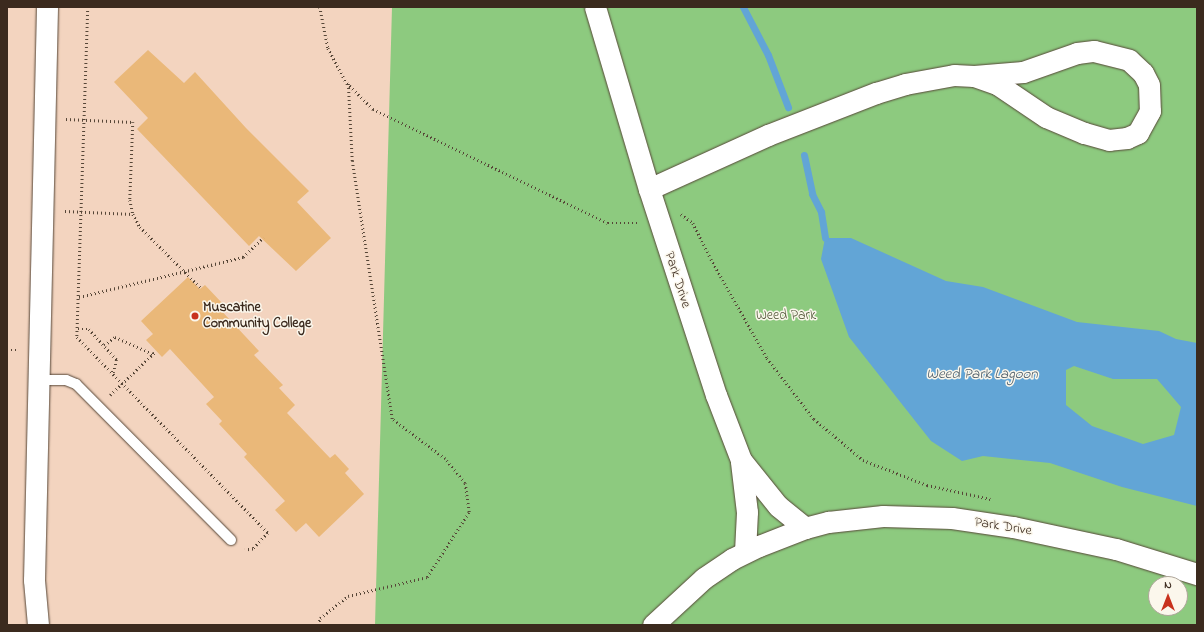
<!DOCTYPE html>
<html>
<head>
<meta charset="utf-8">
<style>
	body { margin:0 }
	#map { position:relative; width:1204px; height:632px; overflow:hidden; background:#ece5c6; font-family:"Indie Flower",sans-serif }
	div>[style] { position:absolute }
	.built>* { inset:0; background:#f3d4bf; transform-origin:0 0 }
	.green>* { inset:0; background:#8dca7f }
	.water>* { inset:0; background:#62a5d6 }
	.stream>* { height:7px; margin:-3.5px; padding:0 3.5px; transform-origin:3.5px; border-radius:3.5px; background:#62a5d6 }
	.building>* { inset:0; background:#eab879 }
	.path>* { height:2.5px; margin-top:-1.25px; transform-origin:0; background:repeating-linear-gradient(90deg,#564637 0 1px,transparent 0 4px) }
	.roads { filter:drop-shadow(0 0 1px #564637) drop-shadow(0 0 1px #564637) }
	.lane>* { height:10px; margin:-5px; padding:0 5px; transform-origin:5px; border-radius:5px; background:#fff }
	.street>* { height:21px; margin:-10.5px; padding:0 10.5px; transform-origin:10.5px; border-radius:10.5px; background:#fff }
	.dots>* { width:11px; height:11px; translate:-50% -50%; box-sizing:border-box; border:2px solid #fbf7ec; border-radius:50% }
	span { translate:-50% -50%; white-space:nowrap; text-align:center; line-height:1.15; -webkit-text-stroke:3px #fbf7ec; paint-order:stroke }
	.street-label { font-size:14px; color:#3b2a1e }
	.poi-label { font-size:14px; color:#3b2a1e; font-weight:700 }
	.left { translate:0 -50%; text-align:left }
	.park-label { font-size:14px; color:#545a3b }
	.water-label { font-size:15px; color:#4b5b68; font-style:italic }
	.frame { position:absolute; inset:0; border:8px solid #3b2a1e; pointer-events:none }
	.north { position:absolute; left:1148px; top:576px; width:40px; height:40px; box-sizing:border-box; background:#fbf7ec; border:1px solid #aea59a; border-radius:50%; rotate:0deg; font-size:11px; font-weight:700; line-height:16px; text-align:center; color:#3b2a1e }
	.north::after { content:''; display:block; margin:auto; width:14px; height:18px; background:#c8321e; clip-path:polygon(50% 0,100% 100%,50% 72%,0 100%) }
</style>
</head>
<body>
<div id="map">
	<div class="built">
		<i style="left:7px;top:7px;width:385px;height:618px"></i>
	</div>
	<div class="green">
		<i style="clip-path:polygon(evenodd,392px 7px,1197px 7px,1197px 625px,375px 625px,392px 7px,1156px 584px,1180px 584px,1180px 608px,1156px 608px,1156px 584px)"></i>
	</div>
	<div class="water">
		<i style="clip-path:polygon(evenodd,825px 238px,851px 238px,946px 281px,983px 287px,1077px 322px,1159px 331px,1176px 339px,1197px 343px,1197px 506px,1122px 487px,1050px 463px,983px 456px,962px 461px,931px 441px,849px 337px,821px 259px,825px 238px,1074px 366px,1113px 379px,1157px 379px,1181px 407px,1174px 435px,1143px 444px,1092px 426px,1066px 405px,1066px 370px,1074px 366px)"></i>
	</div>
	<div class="stream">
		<i style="left:743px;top:7px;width:54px;rotate:62.5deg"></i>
		<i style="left:768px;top:55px;width:56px;rotate:69deg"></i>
		<i style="left:804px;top:155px;width:40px;rotate:78deg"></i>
		<i style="left:812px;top:194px;width:20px;rotate:63deg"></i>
		<i style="left:821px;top:212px;width:26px;rotate:81deg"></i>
	</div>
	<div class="building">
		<i style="clip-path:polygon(148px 50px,184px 83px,195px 72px,246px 128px,309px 191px,297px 202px,331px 238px,296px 271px,259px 236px,249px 246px,137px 129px,148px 118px,114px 82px)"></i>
		<i style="clip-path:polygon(188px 277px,200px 289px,205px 285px,222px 303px,217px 306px,259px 351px,254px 355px,283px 385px,279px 388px,295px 405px,287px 413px,330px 458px,335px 454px,349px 469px,345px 473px,364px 494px,319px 537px,306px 523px,296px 532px,275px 510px,285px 501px,244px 457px,247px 454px,219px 424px,222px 421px,206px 404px,214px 397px,170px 349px,162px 357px,146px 340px,153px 334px,141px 321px)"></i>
	</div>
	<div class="path">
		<i style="left:88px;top:7px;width:330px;rotate:91.9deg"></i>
		<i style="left:77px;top:337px;width:274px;rotate:45.7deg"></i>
		<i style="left:268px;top:533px;width:22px;rotate:133deg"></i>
		<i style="left:253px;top:549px;width:8px;rotate:173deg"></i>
		<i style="left:320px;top:7px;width:42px;rotate:79deg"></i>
		<i style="left:328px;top:48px;width:40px;rotate:62deg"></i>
		<i style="left:347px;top:83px;width:37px;rotate:45deg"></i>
		<i style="left:373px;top:109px;width:261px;rotate:25.9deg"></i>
		<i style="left:608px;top:223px;width:30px"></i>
		<i style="left:66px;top:119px;width:67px;rotate:2.6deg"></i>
		<i style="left:133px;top:122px;width:78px;rotate:92.2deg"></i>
		<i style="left:130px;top:200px;width:14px;rotate:78deg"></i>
		<i style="left:133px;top:214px;width:15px;rotate:62deg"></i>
		<i style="left:140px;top:227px;width:86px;rotate:45deg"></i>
		<i style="left:65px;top:211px;width:68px;rotate:2.5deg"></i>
		<i style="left:681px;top:214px;width:15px;rotate:37deg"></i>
		<i style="left:693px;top:223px;width:40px;rotate:63.4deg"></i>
		<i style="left:711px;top:259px;width:114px;rotate:60.5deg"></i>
		<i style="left:767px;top:358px;width:77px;rotate:52.4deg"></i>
		<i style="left:814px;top:419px;width:64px;rotate:39.9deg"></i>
		<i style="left:863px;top:460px;width:69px;rotate:21.3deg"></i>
		<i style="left:927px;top:485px;width:65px;rotate:12.5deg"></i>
		<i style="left:79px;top:297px;width:169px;rotate:-13.7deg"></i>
		<i style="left:243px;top:257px;width:28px;rotate:-44deg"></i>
		<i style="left:78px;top:329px;width:11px"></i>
		<i style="left:89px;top:329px;width:42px;rotate:47.9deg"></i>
		<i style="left:117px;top:360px;width:15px;rotate:106deg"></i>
		<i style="left:104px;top:345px;width:14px;rotate:-36deg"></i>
		<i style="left:115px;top:337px;width:42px;rotate:24.1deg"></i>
		<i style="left:7px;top:350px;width:10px"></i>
		<i style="left:110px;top:395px;width:64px;rotate:-43.7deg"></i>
		<i style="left:318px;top:625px;width:7px;rotate:-74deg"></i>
		<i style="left:320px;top:618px;width:36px;rotate:-38deg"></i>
		<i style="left:348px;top:596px;width:81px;rotate:-13.5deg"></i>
		<i style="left:427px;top:577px;width:77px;rotate:-57.1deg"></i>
		<i style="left:469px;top:512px;width:29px;rotate:-98deg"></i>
		<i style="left:465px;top:483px;width:31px;rotate:-130deg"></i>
		<i style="left:445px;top:459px;width:66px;rotate:-143deg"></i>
		<i style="left:392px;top:419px;width:261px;rotate:-98.8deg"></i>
		<i style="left:352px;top:161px;width:78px;rotate:-92.9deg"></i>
	</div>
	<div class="roads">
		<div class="lane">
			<i style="left:39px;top:380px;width:27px"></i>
			<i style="left:66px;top:380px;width:11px;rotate:22deg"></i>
			<i style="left:76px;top:384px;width:220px;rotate:45.2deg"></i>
		</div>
		<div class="street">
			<i style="left:595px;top:7px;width:190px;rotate:73.5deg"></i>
			<i style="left:649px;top:189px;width:217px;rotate:72deg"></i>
			<i style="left:716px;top:395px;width:70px;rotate:69deg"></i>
			<i style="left:741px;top:460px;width:59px;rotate:51.2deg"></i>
			<i style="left:778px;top:506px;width:35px;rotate:39deg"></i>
			<i style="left:805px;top:528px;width:24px;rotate:-15deg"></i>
			<i style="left:828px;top:522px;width:55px;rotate:-6.2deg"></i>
			<i style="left:883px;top:516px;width:69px;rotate:1.7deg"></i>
			<i style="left:952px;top:518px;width:62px;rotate:8.4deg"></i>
			<i style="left:1013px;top:527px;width:105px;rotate:12.1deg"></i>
			<i style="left:1116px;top:549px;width:85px;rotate:17.2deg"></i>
			<i style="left:1094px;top:51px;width:36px;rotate:14deg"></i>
			<i style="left:1129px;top:60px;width:19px;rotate:43deg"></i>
			<i style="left:1143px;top:73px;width:13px;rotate:63deg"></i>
			<i style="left:1149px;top:85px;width:26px;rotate:88deg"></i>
			<i style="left:1150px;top:111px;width:25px;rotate:119deg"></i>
			<i style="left:1138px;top:133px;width:12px;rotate:156deg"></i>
			<i style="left:1127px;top:138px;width:18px;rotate:174deg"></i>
			<i style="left:1109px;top:140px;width:26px;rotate:-164deg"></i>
			<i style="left:1084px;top:133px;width:41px;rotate:-157.2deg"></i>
			<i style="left:1046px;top:117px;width:59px;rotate:-146deg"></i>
			<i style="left:997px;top:84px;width:24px;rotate:-161deg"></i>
			<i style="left:974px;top:76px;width:49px;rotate:-4.7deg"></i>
			<i style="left:1023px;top:72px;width:57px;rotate:-19.4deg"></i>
			<i style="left:1077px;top:53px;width:17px;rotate:-7deg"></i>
			<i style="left:649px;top:189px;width:131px;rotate:-24.4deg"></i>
			<i style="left:768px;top:135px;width:116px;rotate:-21.3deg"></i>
			<i style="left:876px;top:93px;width:30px;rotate:-17deg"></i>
			<i style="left:905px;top:84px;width:50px;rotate:-10.4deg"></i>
			<i style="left:954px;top:75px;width:20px;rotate:3deg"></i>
			<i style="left:741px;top:462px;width:50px;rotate:83.2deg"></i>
			<i style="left:747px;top:512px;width:40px;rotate:92.9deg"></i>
			<i style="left:38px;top:625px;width:45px;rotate:-95.1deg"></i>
			<i style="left:34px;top:580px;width:573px;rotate:-88.7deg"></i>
			<i style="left:653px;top:625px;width:69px;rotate:-42.7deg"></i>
			<i style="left:704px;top:578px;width:34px;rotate:-34deg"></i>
			<i style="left:732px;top:559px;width:30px;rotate:-26deg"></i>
			<i style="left:759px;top:546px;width:49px;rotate:-21.4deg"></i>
		</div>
	</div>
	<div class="dots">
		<i style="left:195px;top:316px;background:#c8321e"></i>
	</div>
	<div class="street-label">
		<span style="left:677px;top:280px;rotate:72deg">Park Drive</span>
		<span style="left:1003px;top:527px;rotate:9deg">Park Drive</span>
	</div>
	<div class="poi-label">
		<span class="left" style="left:203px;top:316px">Muscatine<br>Community College</span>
	</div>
	<div class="park-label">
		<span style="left:786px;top:316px">Weed Park</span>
	</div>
	<div class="water-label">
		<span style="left:982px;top:375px">Weed Park Lagoon</span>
	</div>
	<div class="frame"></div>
	<div class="north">N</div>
</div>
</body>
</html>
